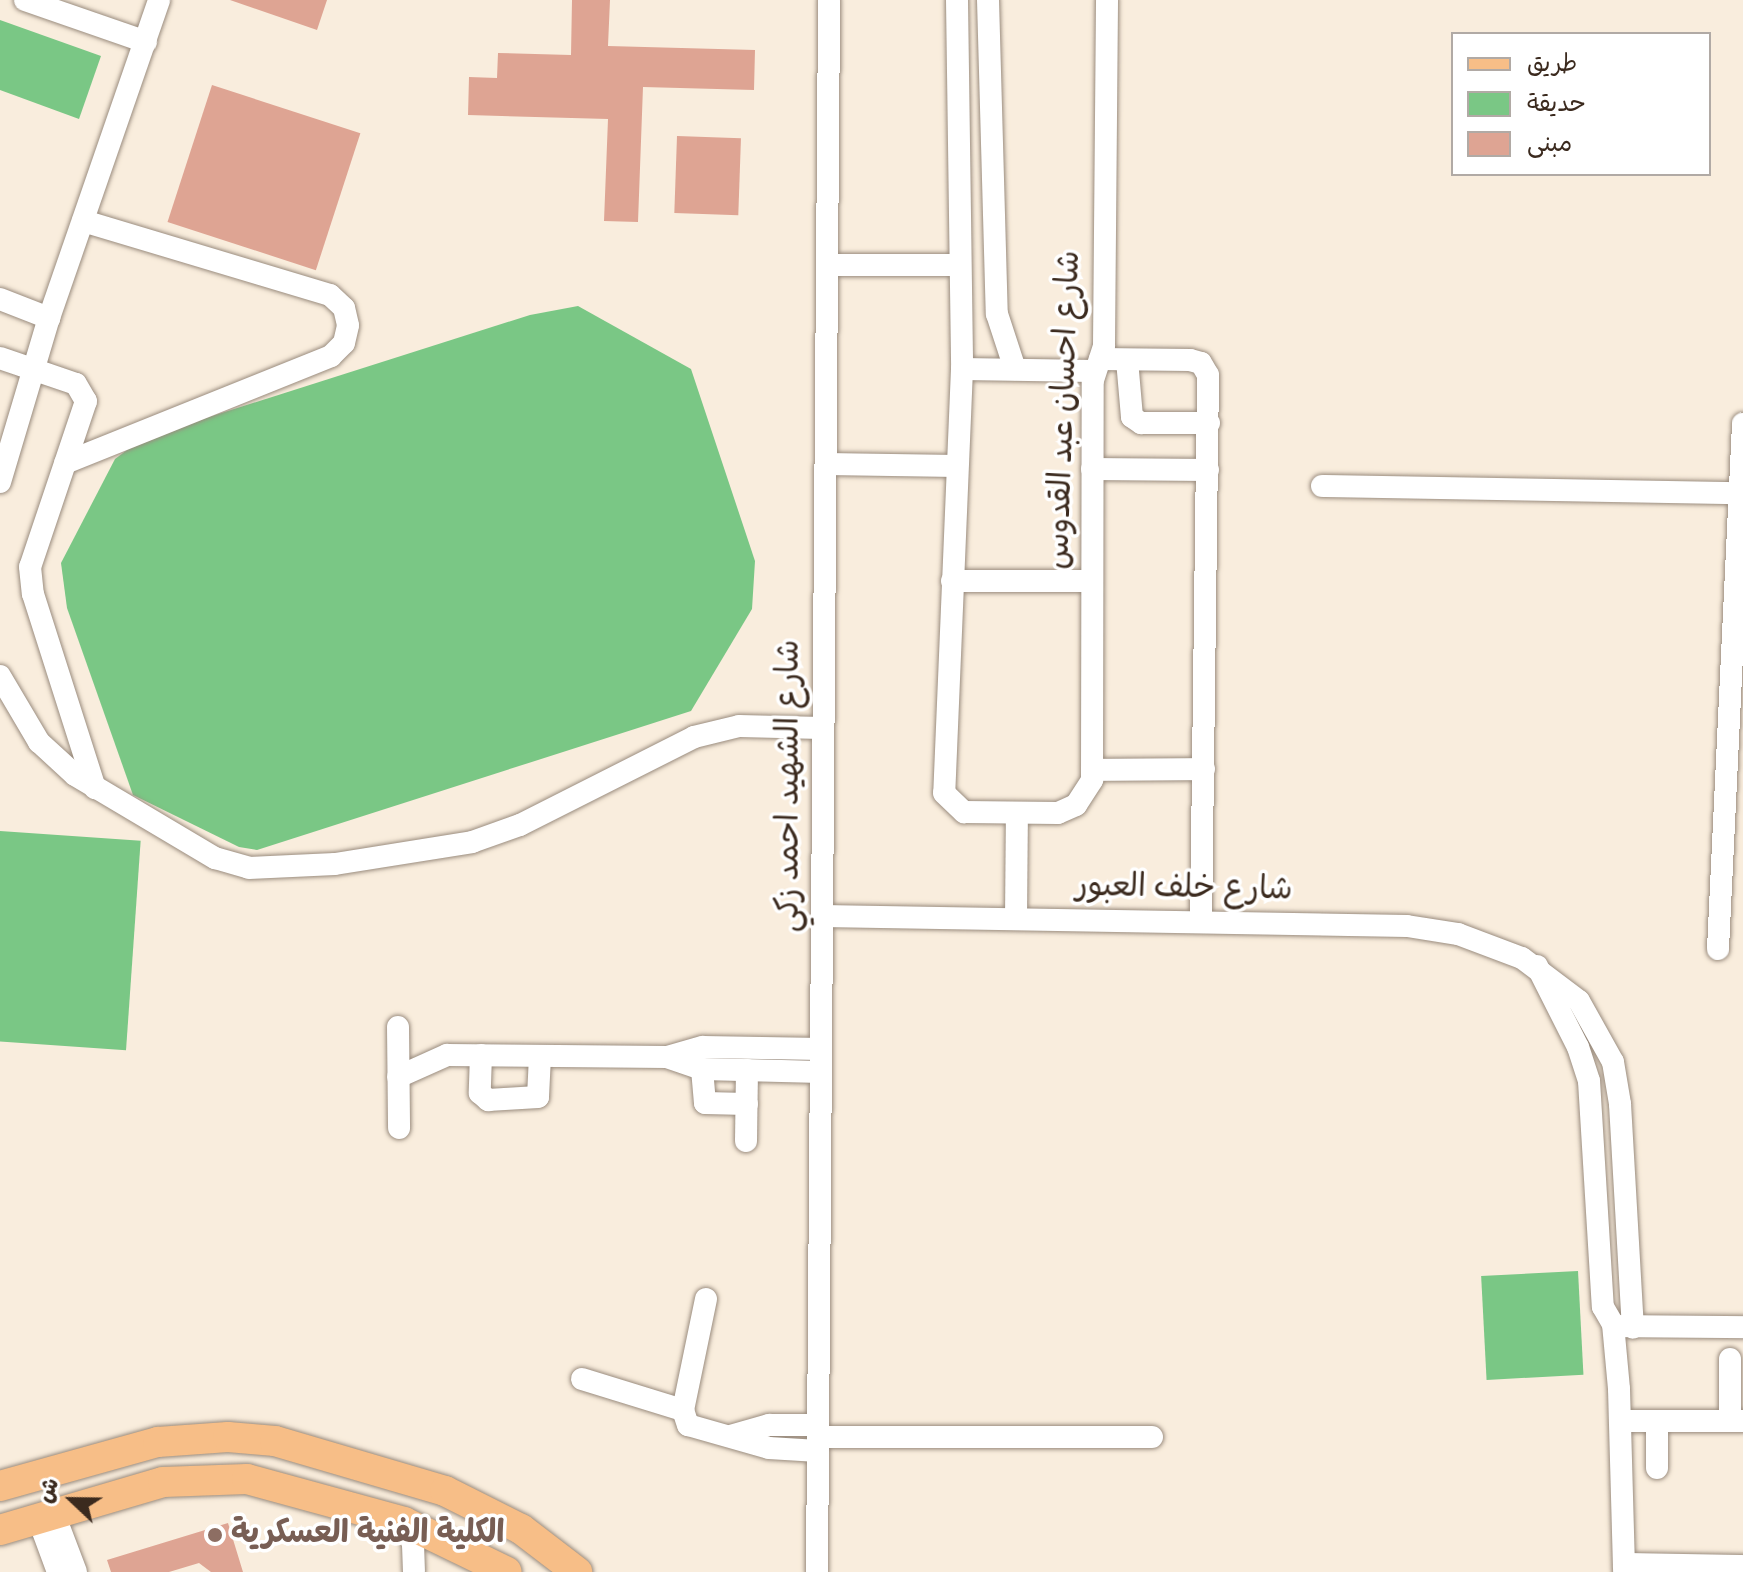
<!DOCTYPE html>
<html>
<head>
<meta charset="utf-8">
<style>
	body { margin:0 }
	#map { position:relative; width:1743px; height:1572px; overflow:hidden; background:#f9eddd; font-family:"Indie Flower","Playpen Sans Arabic",sans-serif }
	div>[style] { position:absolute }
	.green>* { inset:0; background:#7ac785; transform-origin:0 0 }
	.building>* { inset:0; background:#dea493; transform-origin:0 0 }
	.roads { filter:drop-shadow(0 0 2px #9a8c7e) drop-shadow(0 0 2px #9a8c7e) }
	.minor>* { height:22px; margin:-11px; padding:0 11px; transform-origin:11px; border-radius:11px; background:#fff }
	.major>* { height:30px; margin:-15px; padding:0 15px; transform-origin:15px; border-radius:15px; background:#f7be87 }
	.dots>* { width:22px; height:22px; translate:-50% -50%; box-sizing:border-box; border:4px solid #fff; border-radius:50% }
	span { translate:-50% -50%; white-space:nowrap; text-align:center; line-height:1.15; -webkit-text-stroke:7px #fff; paint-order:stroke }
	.street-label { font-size:32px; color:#3b2a1e }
	.education-label { font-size:32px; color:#785e54; font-weight:700 }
	.left { translate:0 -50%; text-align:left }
	.legend { position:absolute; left:1451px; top:32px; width:260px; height:144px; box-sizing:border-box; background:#fff; border:2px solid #b1aaa5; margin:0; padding:10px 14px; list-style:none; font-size:24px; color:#3b2a1e }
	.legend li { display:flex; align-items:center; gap:16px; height:40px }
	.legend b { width:40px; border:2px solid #b1aaa5 }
	.north { position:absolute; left:32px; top:1460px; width:80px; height:80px; -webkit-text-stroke:6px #fff; paint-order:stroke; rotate:292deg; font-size:22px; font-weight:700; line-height:32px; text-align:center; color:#3b2a1e }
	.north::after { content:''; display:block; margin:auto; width:28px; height:36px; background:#3b2a1e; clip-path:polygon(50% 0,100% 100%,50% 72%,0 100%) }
</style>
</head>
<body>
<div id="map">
	<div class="green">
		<i style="clip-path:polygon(0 20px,101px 56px,79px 119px,0 90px)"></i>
		<i style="clip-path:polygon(578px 306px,691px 369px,755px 561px,752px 609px,691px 711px,257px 850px,239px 847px,133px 795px,67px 608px,61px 563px,115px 459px,143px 438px,530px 315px)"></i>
		<i style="left:0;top:831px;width:141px;height:210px;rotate:4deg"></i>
		<i style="left:1578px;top:1271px;width:104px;height:97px;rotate:87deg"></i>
	</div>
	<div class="building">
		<i style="clip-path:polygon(230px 0,327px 0,317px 30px)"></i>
		<i style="clip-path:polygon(572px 0,610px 0,608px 46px,755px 50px,754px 90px,643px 87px,638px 222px,604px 221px,608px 119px,468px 115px,469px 77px,497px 78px,498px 53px,571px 55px)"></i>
		<i style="left:212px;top:85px;width:156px;height:144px;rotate:18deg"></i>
		<i style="left:677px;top:136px;width:64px;height:77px;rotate:2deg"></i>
		<i style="clip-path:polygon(228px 1523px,243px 1572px,211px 1572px,199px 1563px,169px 1572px,111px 1572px,107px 1560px)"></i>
	</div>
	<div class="roads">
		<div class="minor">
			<i style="left:25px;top:0;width:128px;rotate:19.1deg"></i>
			<i style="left:957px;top:0;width:369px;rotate:89.2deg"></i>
			<i style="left:962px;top:369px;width:424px;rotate:92.4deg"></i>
			<i style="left:944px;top:793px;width:28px;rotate:44deg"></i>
			<i style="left:964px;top:812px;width:94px;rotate:0.6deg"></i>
			<i style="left:1058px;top:813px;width:20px;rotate:-24deg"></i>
			<i style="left:1076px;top:805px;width:30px;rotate:-57deg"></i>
			<i style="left:1092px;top:780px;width:400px;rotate:-89.9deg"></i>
			<i style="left:1093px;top:380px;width:36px;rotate:-72deg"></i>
			<i style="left:1104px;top:346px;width:346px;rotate:-89.5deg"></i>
			<i style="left:988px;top:0;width:314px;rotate:88.4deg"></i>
			<i style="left:997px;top:314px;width:58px;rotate:71.9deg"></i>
			<i style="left:827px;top:265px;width:133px"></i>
			<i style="left:0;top:299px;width:53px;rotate:21.2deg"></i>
			<i style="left:0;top:358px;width:80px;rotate:18.9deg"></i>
			<i style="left:76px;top:384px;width:20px;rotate:60deg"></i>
			<i style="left:86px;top:401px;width:175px;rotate:108.6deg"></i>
			<i style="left:30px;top:567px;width:27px;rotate:84deg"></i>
			<i style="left:33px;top:594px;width:204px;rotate:72.3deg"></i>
			<i style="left:1100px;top:359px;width:90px;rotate:0.6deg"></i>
			<i style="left:1190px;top:360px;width:11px;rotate:15deg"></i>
			<i style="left:1201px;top:363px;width:14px;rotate:60deg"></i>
			<i style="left:1208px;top:375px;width:547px;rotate:90.73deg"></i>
			<i style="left:1127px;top:360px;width:57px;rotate:85deg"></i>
			<i style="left:1132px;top:417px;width:11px;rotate:34deg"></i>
			<i style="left:1141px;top:423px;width:68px"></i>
			<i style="left:962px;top:369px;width:132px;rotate:0.9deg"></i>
			<i style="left:65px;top:463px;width:287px;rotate:-21.9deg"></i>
			<i style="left:331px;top:356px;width:18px;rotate:-45deg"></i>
			<i style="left:344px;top:343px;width:18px;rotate:-77deg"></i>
			<i style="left:348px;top:325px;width:17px;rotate:-103deg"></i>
			<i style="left:344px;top:308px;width:19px;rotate:-137deg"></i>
			<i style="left:330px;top:295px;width:258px;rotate:-163.3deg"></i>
			<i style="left:826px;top:464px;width:131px;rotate:0.9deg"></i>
			<i style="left:1092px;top:469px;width:116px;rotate:0.5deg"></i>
			<i style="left:0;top:482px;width:171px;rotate:-73.4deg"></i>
			<i style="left:49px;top:318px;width:336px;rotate:-70.9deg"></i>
			<i style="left:1322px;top:486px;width:421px;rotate:1deg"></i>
			<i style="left:952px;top:581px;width:140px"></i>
			<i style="left:0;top:676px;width:77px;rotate:59.4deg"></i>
			<i style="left:39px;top:742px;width:49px;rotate:42.5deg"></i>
			<i style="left:75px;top:775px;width:163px;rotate:30.7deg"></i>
			<i style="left:215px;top:858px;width:35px;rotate:16deg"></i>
			<i style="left:249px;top:868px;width:86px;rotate:-2.7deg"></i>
			<i style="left:335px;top:864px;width:139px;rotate:-9.1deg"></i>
			<i style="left:472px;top:842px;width:51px;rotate:-19.5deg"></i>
			<i style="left:520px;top:825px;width:195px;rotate:-26.8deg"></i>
			<i style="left:694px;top:737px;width:46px;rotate:-13.7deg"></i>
			<i style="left:739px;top:726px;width:83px;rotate:1.4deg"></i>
			<i style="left:1092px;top:770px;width:112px;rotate:-0.5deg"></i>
			<i style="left:822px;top:916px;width:585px;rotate:0.98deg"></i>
			<i style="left:1407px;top:926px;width:52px;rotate:8.9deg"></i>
			<i style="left:1458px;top:934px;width:68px;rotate:20.6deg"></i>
			<i style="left:1522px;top:958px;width:71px;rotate:37deg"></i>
			<i style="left:1579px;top:1001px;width:70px;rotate:60.9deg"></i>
			<i style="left:1613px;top:1062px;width:43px;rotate:80.5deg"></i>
			<i style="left:1620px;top:1104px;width:224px;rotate:86.7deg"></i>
			<i style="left:1016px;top:919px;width:106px;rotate:-89.5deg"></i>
			<i style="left:1718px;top:949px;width:526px;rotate:-87.27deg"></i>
			<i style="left:1537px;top:966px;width:91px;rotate:63.2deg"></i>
			<i style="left:1578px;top:1047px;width:36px;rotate:72deg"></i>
			<i style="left:1589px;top:1081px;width:226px;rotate:86.5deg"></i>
			<i style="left:1603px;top:1307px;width:20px;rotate:60deg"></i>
			<i style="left:1613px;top:1324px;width:65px;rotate:84.7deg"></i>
			<i style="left:1619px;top:1389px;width:183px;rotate:88.4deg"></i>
			<i style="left:398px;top:1027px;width:101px;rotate:89.4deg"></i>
			<i style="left:481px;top:1055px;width:38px;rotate:92deg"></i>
			<i style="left:480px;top:1093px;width:11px;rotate:41deg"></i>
			<i style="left:488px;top:1100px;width:50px;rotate:-3.4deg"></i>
			<i style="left:538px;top:1097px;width:41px;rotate:-87.2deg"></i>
			<i style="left:667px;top:1057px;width:37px;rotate:19deg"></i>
			<i style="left:702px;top:1069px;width:119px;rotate:1.4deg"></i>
			<i style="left:702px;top:1069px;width:34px;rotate:85deg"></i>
			<i style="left:705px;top:1103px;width:42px;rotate:1.4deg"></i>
			<i style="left:398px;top:1077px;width:54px;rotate:-24.2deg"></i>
			<i style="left:447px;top:1055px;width:220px;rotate:0.5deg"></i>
			<i style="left:667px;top:1057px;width:37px;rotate:-16deg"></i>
			<i style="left:703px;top:1047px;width:118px;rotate:1deg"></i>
			<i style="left:746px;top:1141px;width:71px;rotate:-89.2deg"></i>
			<i style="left:706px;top:1299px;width:113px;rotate:101.7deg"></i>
			<i style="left:683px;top:1410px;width:16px;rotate:72deg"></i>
			<i style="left:688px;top:1425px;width:84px;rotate:15.9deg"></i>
			<i style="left:769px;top:1448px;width:49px;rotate:3.5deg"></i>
			<i style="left:1618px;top:1326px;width:125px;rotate:0.5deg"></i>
			<i style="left:582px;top:1379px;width:106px;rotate:17.1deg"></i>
			<i style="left:1621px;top:1421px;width:122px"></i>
			<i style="left:1657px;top:1421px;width:47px;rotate:90deg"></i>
			<i style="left:1730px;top:1421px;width:62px;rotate:-90deg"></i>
			<i style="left:730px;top:1436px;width:41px;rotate:-15.8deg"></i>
			<i style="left:769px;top:1425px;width:49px"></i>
			<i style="left:818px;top:1437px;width:334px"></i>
			<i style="left:54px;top:1514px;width:62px;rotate:69.2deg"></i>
			<i style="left:38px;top:1518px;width:58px;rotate:69.7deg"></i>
			<i style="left:404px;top:1522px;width:24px;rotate:68deg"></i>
			<i style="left:413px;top:1544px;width:27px;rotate:88deg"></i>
			<i style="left:1624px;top:1564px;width:119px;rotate:1deg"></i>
			<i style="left:817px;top:1572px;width:1572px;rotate:-89.56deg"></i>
		</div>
		<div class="major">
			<i style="left:0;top:1486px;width:164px;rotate:-15.6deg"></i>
			<i style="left:158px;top:1442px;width:70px;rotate:-4.1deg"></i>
			<i style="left:228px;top:1437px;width:47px;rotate:4.9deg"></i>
			<i style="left:275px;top:1441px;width:177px;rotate:16.4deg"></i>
			<i style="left:445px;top:1491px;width:85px;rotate:26.6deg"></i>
			<i style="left:521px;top:1529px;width:71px;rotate:37.5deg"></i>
			<i style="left:0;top:1530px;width:170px;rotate:-16.4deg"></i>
			<i style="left:163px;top:1482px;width:84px;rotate:-2deg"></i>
			<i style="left:247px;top:1479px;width:163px;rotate:15.3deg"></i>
			<i style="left:404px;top:1522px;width:114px;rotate:25.9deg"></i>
		</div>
	</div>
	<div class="dots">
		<i style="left:215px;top:1535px;background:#8d6e63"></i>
	</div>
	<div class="street-label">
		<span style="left:1066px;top:410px;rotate:-88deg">شارع احسان عبد القدوس</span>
		<span style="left:791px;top:786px;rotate:-90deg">شارع الشهيد احمد زكي</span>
		<span style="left:1184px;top:890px;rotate:1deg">شارع خلف العبور</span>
	</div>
	<div class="education-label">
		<span class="left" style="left:231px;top:1535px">الكلية الفنية العسكرية</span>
	</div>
	<ul class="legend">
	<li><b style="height:10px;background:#f7be87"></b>طريق</li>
	<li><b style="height:22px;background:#7ac785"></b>حديقة</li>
	<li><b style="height:22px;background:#dea493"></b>مبنى</li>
	</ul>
	<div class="north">ش</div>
</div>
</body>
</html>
